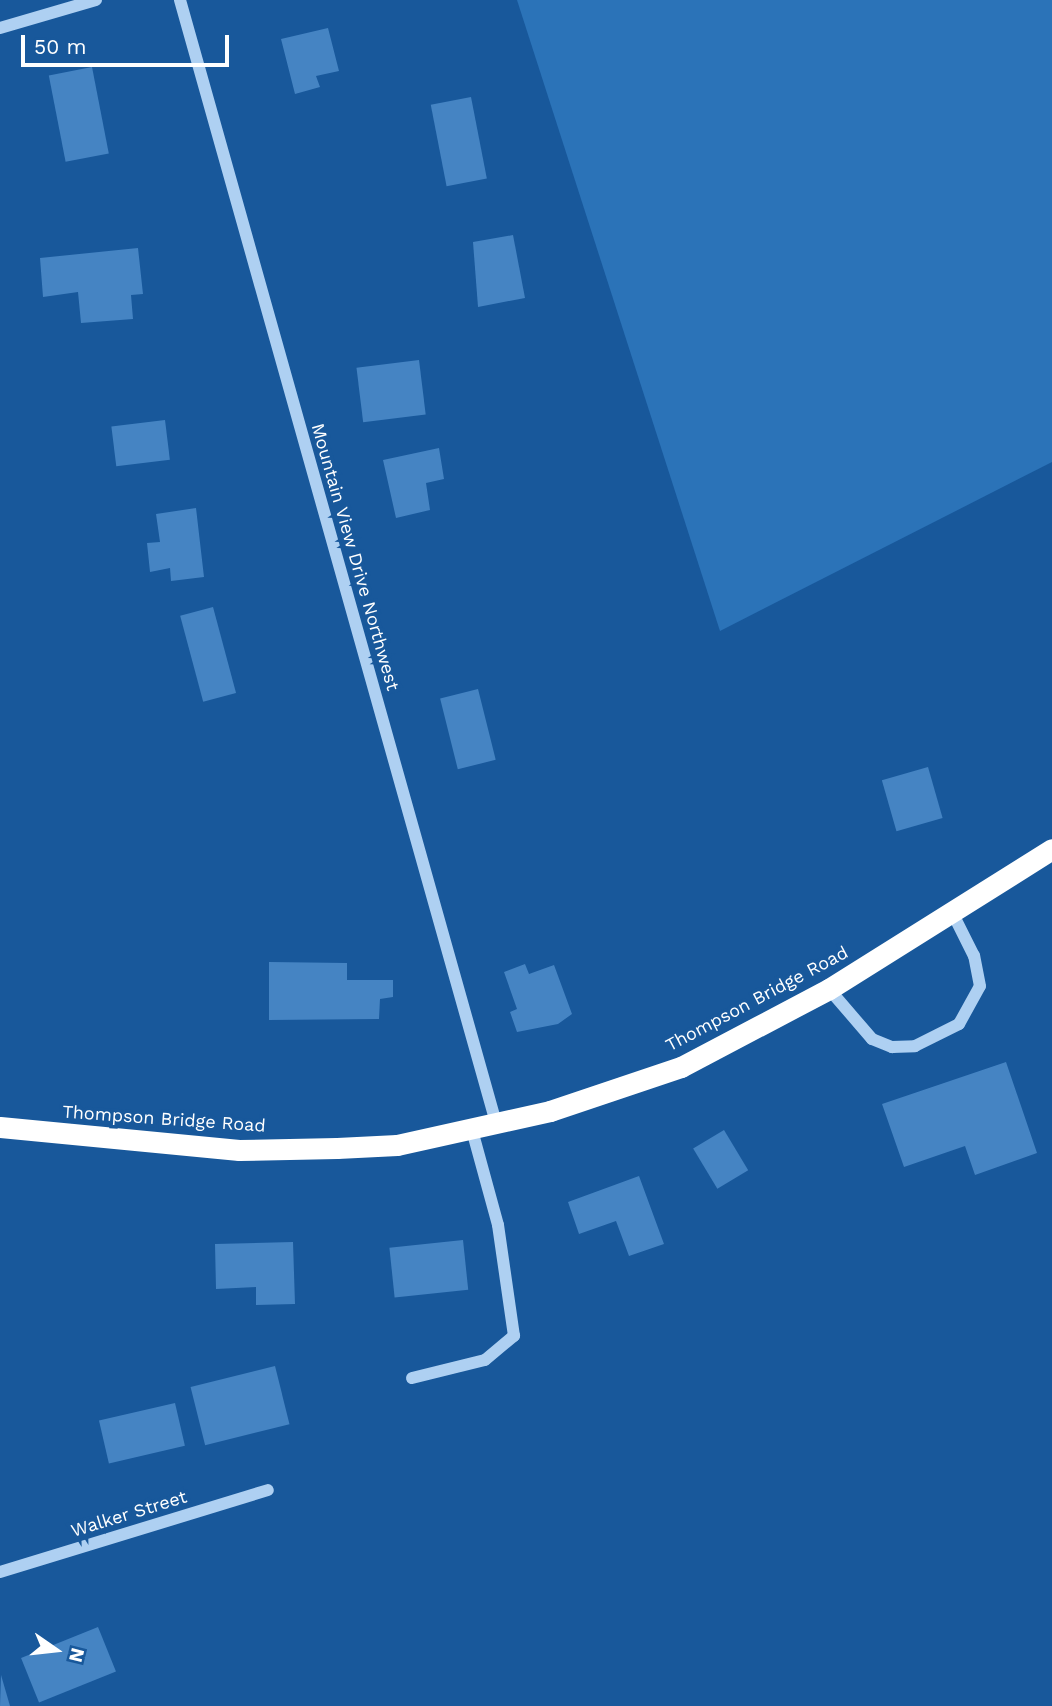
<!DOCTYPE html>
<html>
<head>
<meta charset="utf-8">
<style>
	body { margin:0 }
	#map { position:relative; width:1052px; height:1706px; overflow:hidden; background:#18589b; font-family:"Work Sans",sans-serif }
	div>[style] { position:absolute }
	.green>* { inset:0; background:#2b73b8 }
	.building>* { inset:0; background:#4584c3; transform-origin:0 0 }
	.minor>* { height:12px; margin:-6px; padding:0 6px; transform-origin:6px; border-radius:6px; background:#aed0f2 }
	.highway>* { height:21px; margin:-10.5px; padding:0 10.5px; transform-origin:10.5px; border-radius:10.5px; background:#fff }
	span { translate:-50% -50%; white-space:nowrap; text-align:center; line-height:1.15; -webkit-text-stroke:7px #18589b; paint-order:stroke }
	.street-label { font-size:18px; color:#fff }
	.north { position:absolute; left:21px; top:1615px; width:70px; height:70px; -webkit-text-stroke:5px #18589b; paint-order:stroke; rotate:104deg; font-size:19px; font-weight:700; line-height:28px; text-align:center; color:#fff }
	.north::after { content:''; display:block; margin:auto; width:24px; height:32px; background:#fff; clip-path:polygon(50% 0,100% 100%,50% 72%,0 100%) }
	.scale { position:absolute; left:21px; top:35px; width:208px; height:32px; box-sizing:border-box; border:4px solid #fff; border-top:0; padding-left:9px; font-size:21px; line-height:24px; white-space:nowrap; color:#fff; -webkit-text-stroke:5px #18589b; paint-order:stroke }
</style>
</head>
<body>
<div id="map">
	<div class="green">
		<i style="clip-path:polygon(517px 0,1052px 0,1052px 462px,720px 631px)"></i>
	</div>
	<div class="building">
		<i style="clip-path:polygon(328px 28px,339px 71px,316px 76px,320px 87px,295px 94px,281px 39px)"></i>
		<i style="left:92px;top:67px;width:88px;height:44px;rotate:79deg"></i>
		<i style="left:471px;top:97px;width:83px;height:41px;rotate:79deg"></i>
		<i style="clip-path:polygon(513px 235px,525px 298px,478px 307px,473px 242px)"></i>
		<i style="clip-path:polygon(138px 248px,143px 294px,131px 295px,133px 319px,81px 323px,78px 292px,43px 297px,40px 258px)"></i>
		<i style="left:419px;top:360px;width:55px;height:63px;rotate:83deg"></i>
		<i style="left:165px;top:420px;width:40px;height:54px;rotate:83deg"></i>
		<i style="clip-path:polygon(439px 448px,444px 479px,426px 483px,430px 510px,396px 518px,383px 460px)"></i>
		<i style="clip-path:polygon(196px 508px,204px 577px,171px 581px,170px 568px,150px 572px,147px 543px,160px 542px,156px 514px)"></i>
		<i style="left:213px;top:607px;width:89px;height:34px;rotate:75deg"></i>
		<i style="left:478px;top:689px;width:73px;height:39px;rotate:76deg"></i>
		<i style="left:928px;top:767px;width:53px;height:48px;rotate:74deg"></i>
		<i style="clip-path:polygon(269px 962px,347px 963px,347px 980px,393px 980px,393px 997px,380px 999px,379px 1019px,269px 1020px)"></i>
		<i style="clip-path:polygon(525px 964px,529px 974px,554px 965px,572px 1014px,558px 1024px,517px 1032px,510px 1012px,517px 1009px,504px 972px)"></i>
		<i style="clip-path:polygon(1006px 1062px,1037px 1153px,975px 1175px,965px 1146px,904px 1167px,882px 1104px)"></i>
		<i style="left:724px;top:1130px;width:47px;height:36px;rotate:59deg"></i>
		<i style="clip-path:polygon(639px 1176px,664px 1244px,629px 1256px,616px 1221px,579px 1234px,568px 1202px)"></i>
		<i style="left:463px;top:1240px;width:50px;height:74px;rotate:84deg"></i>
		<i style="clip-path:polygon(293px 1242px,295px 1304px,256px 1305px,256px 1287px,216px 1289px,215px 1244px)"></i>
		<i style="left:275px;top:1366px;width:60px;height:87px;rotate:76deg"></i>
		<i style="left:175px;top:1403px;width:44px;height:78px;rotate:77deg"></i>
		<i style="left:98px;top:1627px;width:48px;height:83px;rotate:68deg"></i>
		<i style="clip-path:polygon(1px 1675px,10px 1706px,0 1706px)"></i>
	</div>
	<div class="minor">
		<i style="left:180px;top:0;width:1167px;rotate:74.28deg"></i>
		<i style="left:0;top:28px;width:100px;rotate:-16.3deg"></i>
		<i style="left:829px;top:989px;width:66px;rotate:49.3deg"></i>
		<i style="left:872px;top:1039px;width:22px;rotate:22deg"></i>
		<i style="left:892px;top:1047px;width:23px;rotate:-2deg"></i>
		<i style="left:915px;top:1046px;width:49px;rotate:-26.6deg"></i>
		<i style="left:959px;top:1024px;width:43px;rotate:-61.1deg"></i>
		<i style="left:980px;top:986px;width:31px;rotate:-101deg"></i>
		<i style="left:974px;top:956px;width:49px;rotate:-116.6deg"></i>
		<i style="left:412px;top:1378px;width:75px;rotate:-13.9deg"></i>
		<i style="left:485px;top:1360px;width:38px;rotate:-40deg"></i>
		<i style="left:514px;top:1336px;width:112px;rotate:-98.2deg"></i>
		<i style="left:498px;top:1225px;width:98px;rotate:-105.3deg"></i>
		<i style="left:0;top:1572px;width:280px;rotate:-17deg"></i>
	</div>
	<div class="highway">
		<i style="left:0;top:1127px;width:240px;rotate:5.5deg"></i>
		<i style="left:239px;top:1150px;width:98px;rotate:-1.2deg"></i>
		<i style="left:337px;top:1148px;width:60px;rotate:-2.9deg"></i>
		<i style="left:397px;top:1145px;width:157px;rotate:-12.5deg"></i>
		<i style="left:550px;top:1111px;width:138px;rotate:-18.6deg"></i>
		<i style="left:681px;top:1067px;width:167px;rotate:-27.8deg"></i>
		<i style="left:829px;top:989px;width:263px;rotate:-32.1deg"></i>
	</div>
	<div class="street-label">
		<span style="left:355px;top:557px;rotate:74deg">Mountain View Drive Northwest</span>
		<span style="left:757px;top:999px;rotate:-28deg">Thompson Bridge Road</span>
		<span style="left:164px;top:1119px;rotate:4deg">Thompson Bridge Road</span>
		<span style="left:129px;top:1514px;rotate:-17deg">Walker Street</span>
	</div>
	<div class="north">N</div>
	<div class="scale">50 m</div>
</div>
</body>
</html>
